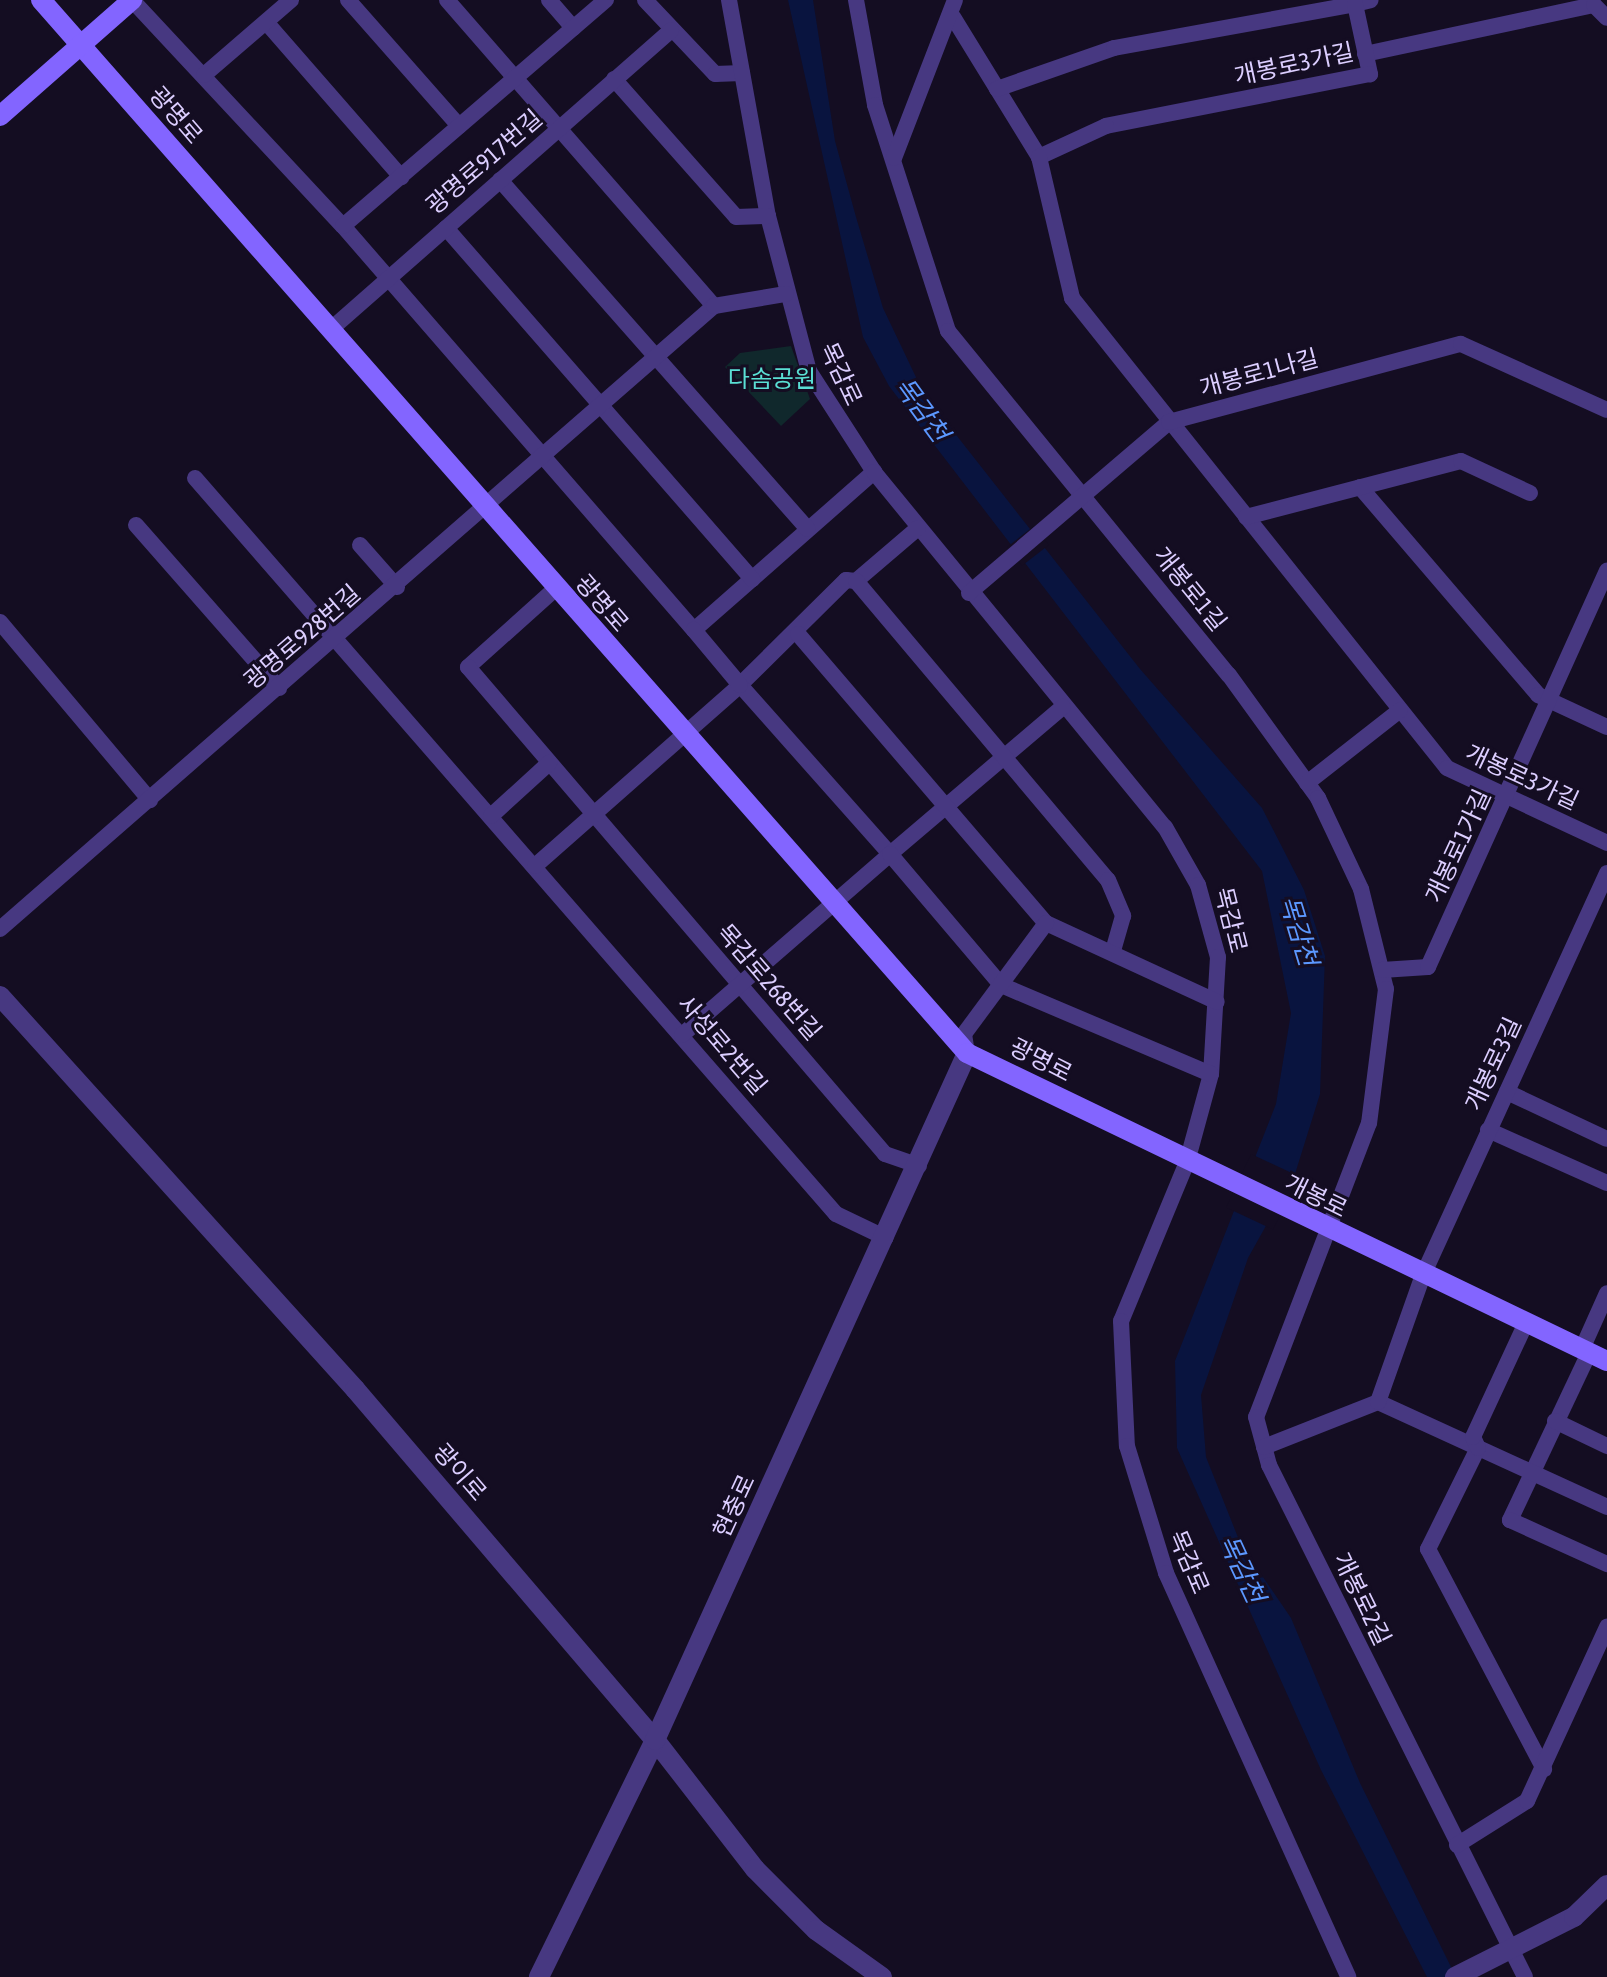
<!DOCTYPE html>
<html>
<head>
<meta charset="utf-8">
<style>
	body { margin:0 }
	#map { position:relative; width:1607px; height:1977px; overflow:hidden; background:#140d22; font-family:"Asap Condensed","Noto Sans KR",sans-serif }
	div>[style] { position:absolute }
	.green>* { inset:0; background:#10282c }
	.water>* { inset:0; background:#09143f }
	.pier>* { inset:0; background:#140d22; transform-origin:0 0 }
	.minor>* { height:16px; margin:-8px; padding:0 8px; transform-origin:8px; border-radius:8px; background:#473881 }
	.tertiary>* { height:20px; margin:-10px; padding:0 10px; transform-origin:10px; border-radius:10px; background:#473881 }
	.secondary>* { height:20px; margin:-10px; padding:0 10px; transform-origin:10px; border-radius:10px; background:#8365ff }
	span { translate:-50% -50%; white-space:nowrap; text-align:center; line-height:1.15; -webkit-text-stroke:6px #140d22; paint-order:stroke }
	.street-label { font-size:24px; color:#dcceff }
	.park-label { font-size:24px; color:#5adfd4 }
	.water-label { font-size:26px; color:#5c98ff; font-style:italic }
</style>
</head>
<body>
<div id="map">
	<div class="green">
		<i style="clip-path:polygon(791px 346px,810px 399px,781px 426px,725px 367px,740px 353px)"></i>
	</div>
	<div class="water">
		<i style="clip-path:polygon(788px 0,813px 0,835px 141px,856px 217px,883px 308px,924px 394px,1140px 669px,1262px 808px,1304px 890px,1325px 956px,1320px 1094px,1295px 1174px,1248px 1258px,1201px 1395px,1206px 1457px,1241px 1545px,1291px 1618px,1360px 1783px,1456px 1977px,1427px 1977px,1321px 1770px,1177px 1448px,1175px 1361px,1276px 1104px,1291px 1013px,1262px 871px,889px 386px,863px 337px)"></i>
	</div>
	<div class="pier">
		<i style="left:1034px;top:526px;width:24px;height:34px;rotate:52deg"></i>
		<i style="left:1251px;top:1154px;width:52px;height:59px;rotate:25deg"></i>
	</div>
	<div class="minor">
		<i style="left:132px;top:0;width:309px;rotate:47deg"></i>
		<i style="left:343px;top:226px;width:535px;rotate:49.02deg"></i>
		<i style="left:694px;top:630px;width:240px;rotate:-41.3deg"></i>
		<i style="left:348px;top:0;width:168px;rotate:48.6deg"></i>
		<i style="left:447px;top:0;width:406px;rotate:48.9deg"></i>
		<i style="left:549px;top:0;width:37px;rotate:49deg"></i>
		<i style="left:645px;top:0;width:102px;rotate:46.6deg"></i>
		<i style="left:715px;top:74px;width:27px;rotate:-2deg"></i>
		<i style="left:729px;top:0;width:219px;rotate:79.8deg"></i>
		<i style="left:768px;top:216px;width:160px;rotate:75.2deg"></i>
		<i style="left:809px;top:371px;width:120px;rotate:57.2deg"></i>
		<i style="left:874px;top:472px;width:459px;rotate:50.7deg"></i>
		<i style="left:1165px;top:827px;width:67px;rotate:60.4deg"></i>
		<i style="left:1198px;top:885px;width:75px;rotate:74.5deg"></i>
		<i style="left:1218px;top:957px;width:117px;rotate:93.4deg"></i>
		<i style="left:1211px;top:1074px;width:91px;rotate:105.3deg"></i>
		<i style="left:1187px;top:1162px;width:172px;rotate:112.5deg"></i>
		<i style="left:1121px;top:1321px;width:125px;rotate:87.3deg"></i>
		<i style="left:1127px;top:1446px;width:133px;rotate:72.9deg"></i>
		<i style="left:1166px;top:1573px;width:443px;rotate:65.7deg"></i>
		<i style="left:856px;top:0;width:107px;rotate:79.7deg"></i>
		<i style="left:875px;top:105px;width:237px;rotate:72.1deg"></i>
		<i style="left:948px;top:331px;width:444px;rotate:50.8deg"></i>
		<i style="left:1229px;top:675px;width:152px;rotate:54.1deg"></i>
		<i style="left:1318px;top:798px;width:101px;rotate:64.7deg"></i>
		<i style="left:1361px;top:889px;width:103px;rotate:76deg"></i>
		<i style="left:1386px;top:989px;width:135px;rotate:97.2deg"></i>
		<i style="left:1369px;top:1123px;width:315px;rotate:111deg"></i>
		<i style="left:1256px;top:1417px;width:50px;rotate:74.8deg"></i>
		<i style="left:1269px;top:1465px;width:572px;rotate:63.43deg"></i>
		<i style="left:1355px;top:4px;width:16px;rotate:-14deg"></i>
		<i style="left:953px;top:17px;width:164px;rotate:58.4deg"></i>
		<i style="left:266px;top:22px;width:206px;rotate:48.9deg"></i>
		<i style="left:1365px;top:54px;width:234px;rotate:-12.1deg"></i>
		<i style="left:1594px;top:5px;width:18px;rotate:45deg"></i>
		<i style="left:204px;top:75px;width:115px;rotate:-40.8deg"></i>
		<i style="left:614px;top:79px;width:184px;rotate:48.5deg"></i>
		<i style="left:736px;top:217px;width:32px;rotate:-2deg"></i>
		<i style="left:997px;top:89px;width:124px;rotate:-19.3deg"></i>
		<i style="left:1114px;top:48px;width:245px;rotate:-10.3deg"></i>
		<i style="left:1355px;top:4px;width:72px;rotate:77.9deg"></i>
		<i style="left:1370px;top:74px;width:269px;rotate:168.9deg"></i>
		<i style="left:1106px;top:126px;width:74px;rotate:155.2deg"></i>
		<i style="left:1039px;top:157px;width:145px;rotate:76.8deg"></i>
		<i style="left:1072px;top:298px;width:601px;rotate:51.41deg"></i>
		<i style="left:1447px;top:768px;width:177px;rotate:25.1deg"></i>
		<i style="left:894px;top:158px;width:169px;rotate:-68.9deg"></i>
		<i style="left:500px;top:180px;width:465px;rotate:48.6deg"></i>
		<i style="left:343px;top:226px;width:347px;rotate:-40.7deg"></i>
		<i style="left:446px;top:228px;width:466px;rotate:48.9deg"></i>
		<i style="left:330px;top:330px;width:454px;rotate:-41.3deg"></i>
		<i style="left:195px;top:478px;width:976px;rotate:48.95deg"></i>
		<i style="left:836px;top:1214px;width:55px;rotate:25.6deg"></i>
		<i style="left:1360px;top:487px;width:274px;rotate:49.4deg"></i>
		<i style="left:1538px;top:695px;width:76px;rotate:24.9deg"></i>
		<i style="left:1246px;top:517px;width:222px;rotate:-14.6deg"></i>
		<i style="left:1461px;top:461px;width:76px;rotate:24.9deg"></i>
		<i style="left:136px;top:525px;width:217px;rotate:48.7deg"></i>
		<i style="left:918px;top:528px;width:82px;rotate:139.5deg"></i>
		<i style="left:856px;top:581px;width:10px;rotate:-174deg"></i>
		<i style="left:846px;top:580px;width:149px;rotate:135.3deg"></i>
		<i style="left:740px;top:685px;width:226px;rotate:48.4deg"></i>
		<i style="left:890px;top:854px;width:227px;rotate:-40.4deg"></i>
		<i style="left:360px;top:545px;width:56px;rotate:48.6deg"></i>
		<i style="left:856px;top:581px;width:391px;rotate:49.9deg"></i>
		<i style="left:1108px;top:880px;width:39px;rotate:67deg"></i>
		<i style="left:1123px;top:916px;width:35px;rotate:106deg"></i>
		<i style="left:555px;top:589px;width:117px;rotate:138.1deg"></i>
		<i style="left:468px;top:667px;width:641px;rotate:49.43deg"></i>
		<i style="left:885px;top:1154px;width:36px;rotate:19deg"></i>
		<i style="left:969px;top:593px;width:263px;rotate:-40.5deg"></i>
		<i style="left:1169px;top:422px;width:302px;rotate:-15deg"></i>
		<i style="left:1461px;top:344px;width:160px;rotate:24.3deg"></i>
		<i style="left:0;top:622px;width:233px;rotate:49.9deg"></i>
		<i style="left:798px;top:634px;width:381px;rotate:49.4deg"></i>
		<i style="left:1046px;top:923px;width:188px;rotate:24.8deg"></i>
		<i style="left:1307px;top:783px;width:118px;rotate:-38.1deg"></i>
		<i style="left:491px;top:816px;width:79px;rotate:-42.4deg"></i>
		<i style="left:535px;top:866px;width:273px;rotate:-41.4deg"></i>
		<i style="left:740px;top:685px;width:72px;rotate:-129.9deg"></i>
		<i style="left:0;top:929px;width:948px;rotate:-41.11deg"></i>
		<i style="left:714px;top:306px;width:73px;rotate:-9.5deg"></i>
		<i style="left:1382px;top:970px;width:46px;rotate:-3.7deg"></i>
		<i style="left:1428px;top:967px;width:435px;rotate:-65.7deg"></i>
		<i style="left:682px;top:1035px;width:276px;rotate:-41deg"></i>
		<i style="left:890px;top:854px;width:172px;rotate:49.7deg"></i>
		<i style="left:1001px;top:985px;width:228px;rotate:23deg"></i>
		<i style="left:967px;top:1053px;width:19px;rotate:-99deg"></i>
		<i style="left:964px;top:1034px;width:138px;rotate:-53.5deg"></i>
		<i style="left:1507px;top:1092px;width:110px;rotate:25.2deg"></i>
		<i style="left:1488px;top:1130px;width:130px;rotate:24deg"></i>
		<i style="left:1582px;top:1349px;width:61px;rotate:-65.9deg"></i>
		<i style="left:1589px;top:1353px;width:185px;rotate:115.3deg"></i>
		<i style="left:1510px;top:1520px;width:107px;rotate:24.4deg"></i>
		<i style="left:1378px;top:1402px;width:252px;rotate:24.6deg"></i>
		<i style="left:1555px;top:1421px;width:58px;rotate:25.7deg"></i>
		<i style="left:1264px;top:1447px;width:123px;rotate:-21.5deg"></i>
		<i style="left:1378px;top:1402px;width:135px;rotate:-70.5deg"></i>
		<i style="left:1423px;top:1275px;width:442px;rotate:-65.4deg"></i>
		<i style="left:1478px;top:1448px;width:113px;rotate:116.3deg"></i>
		<i style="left:1428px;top:1549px;width:249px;rotate:62.2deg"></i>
		<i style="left:1478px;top:1448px;width:12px;rotate:-114deg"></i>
		<i style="left:1473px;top:1437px;width:126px;rotate:-65.1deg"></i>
		<i style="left:1457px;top:1845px;width:83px;rotate:-32.2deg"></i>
		<i style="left:1527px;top:1801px;width:192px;rotate:-65.3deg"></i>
	</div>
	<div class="tertiary">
		<i style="left:0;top:996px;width:530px;rotate:47.91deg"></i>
		<i style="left:355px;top:1389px;width:462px;rotate:49.5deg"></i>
		<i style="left:655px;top:1740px;width:163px;rotate:52.2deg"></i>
		<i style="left:755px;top:1869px;width:86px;rotate:45deg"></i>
		<i style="left:816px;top:1930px;width:81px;rotate:35.5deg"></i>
		<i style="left:539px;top:1977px;width:264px;rotate:-63.9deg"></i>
		<i style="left:655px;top:1740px;width:755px;rotate:-65.57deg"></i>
		<i style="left:1455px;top:1977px;width:133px;rotate:-26.8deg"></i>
		<i style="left:1574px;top:1917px;width:46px;rotate:-44.1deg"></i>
	</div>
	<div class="secondary">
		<i style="left:41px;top:0;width:1402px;rotate:48.67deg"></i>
		<i style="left:967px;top:1053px;width:710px;rotate:25.7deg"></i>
		<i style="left:0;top:116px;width:176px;rotate:-41.3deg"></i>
	</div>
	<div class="street-label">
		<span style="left:1294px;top:64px;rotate:-12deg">개봉로3가길</span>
		<span style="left:176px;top:115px;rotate:49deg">광명로</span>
		<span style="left:484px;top:162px;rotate:-41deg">광명로917번길</span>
		<span style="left:1259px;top:373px;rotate:-15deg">개봉로1나길</span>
		<span style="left:841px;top:374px;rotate:65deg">목감로</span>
		<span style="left:1190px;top:589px;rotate:51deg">개봉로1길</span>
		<span style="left:602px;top:603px;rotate:49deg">광명로</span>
		<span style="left:302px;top:637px;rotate:-41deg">광명로928번길</span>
		<span style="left:1522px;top:777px;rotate:25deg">개봉로3가길</span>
		<span style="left:1458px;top:846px;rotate:-65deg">개봉로1가길</span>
		<span style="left:1231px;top:920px;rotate:76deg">목감로</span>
		<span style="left:769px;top:982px;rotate:49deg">목감로268번길</span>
		<span style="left:722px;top:1045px;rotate:49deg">사성로2번길</span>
		<span style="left:1041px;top:1060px;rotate:27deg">광명로</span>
		<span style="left:1493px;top:1064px;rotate:-65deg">개봉로3길</span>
		<span style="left:1316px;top:1196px;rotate:26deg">개봉로</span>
		<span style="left:460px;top:1472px;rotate:49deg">광이로</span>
		<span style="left:734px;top:1506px;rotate:-65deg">현충로</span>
		<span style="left:1189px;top:1562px;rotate:67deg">목감로</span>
		<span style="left:1362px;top:1599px;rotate:64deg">개봉로2길</span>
	</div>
	<div class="park-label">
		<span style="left:772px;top:379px">다솜공원</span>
	</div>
	<div class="water-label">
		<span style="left:921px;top:410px;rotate:54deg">목감천</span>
		<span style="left:1298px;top:931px;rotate:73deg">목감천</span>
		<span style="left:1241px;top:1569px;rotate:65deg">목감천</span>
	</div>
</div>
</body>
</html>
